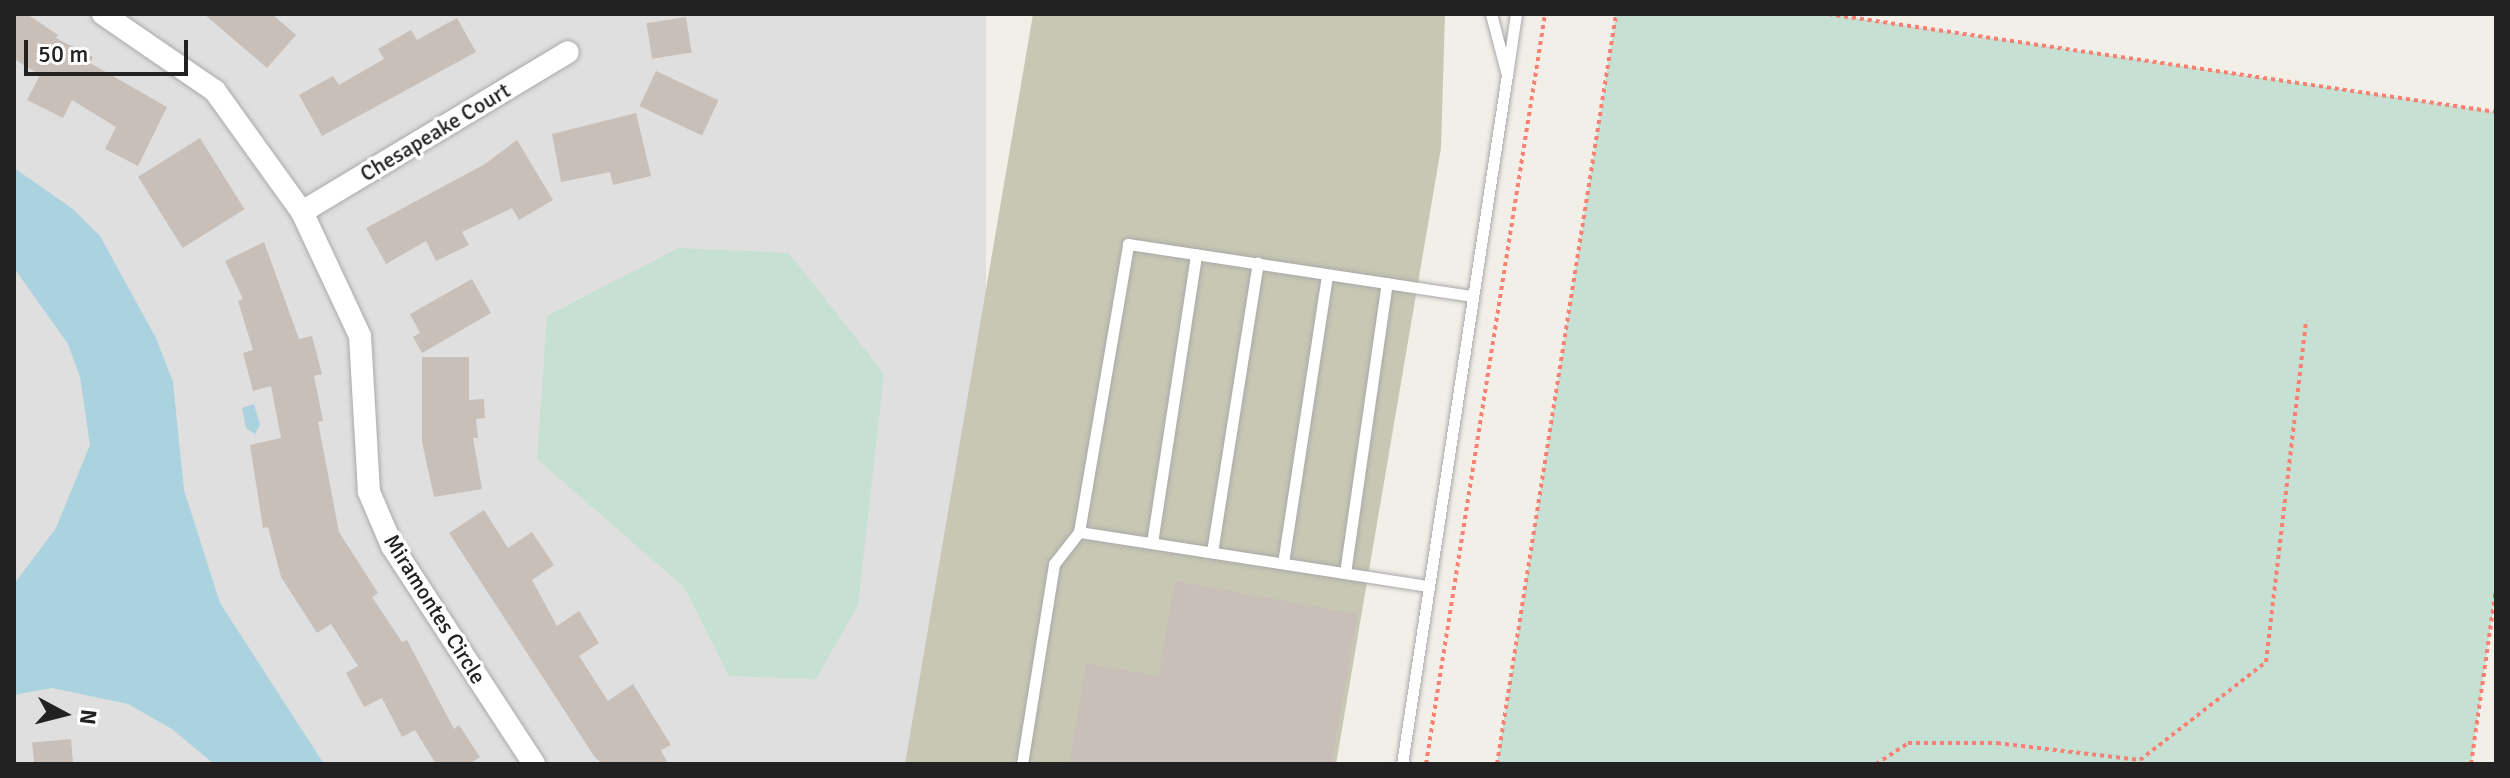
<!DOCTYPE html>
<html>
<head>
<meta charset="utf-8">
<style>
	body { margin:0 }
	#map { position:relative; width:2510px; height:778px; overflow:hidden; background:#f2efe9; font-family:Signika,sans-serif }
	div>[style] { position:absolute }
	.residential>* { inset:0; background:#e0dfdf; transform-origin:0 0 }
	.construction>* { inset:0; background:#c7c7b4 }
	.wetland>* { inset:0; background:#c6e0d4 }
	.water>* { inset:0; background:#aad3df }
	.building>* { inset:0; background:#c7bfb8; transform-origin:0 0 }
	.path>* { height:4px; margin-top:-2px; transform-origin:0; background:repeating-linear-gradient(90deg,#fa8072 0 4px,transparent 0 8px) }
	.roads { filter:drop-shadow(0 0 2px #a9a9a9) drop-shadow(0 0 2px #a9a9a9) }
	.service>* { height:11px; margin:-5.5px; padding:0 5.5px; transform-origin:5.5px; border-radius:5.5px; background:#fff }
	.minor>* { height:22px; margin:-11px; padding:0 11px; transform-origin:11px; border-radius:11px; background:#fff }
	span { translate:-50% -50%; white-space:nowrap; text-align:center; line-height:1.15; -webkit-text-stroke:7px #fff; paint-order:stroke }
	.street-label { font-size:22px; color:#222 }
	.frame { position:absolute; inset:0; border:16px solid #222; pointer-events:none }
	.north { position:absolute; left:24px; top:674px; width:80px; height:80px; -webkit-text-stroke:6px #fff; paint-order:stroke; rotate:97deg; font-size:22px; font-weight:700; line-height:32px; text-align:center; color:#222 }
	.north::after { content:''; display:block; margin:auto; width:28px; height:36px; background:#222; clip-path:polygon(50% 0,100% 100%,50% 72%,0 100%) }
	.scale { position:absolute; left:24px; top:40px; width:164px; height:36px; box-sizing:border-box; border:4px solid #222; border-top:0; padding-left:10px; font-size:24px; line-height:28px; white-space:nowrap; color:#222; -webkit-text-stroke:6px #fff; paint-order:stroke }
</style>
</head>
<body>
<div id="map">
	<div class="residential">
		<i style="left:14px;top:14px;width:972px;height:750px"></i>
	</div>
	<div class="construction">
		<i style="clip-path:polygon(1033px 14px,1445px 14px,1441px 148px,1336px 764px,905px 764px)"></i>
	</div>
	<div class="wetland">
		<i style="clip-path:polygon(1616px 14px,1828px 14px,2496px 112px,2496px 588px,2471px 764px,1497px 764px)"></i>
		<i style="clip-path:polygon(678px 248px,789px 253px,884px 374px,858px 605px,816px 679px,729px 676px,684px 587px,537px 459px,547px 316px)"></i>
	</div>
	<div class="water">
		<i style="clip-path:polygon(14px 168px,73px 209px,100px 236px,156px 338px,173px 382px,184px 490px,220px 603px,324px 764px,214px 764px,172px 729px,128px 704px,52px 688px,14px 695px,14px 584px,56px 528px,90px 445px,80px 377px,68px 344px,14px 268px)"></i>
		<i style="clip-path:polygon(254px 404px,260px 425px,255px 434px,246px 428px,242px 408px)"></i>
	</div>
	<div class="building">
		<i style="clip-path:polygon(14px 14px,27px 14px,58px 35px,56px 38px,93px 57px,90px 63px,167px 107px,138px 166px,105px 149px,116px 127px,72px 100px,63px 118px,27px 100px,40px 75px,14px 59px)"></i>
		<i style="clip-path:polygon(204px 14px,272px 14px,296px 35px,267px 68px)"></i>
		<i style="left:686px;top:17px;width:36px;height:40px;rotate:81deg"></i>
		<i style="clip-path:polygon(457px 18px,476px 52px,322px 136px,299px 95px,333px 76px,339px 85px,384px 59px,378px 49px,411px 30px,417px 40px)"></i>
		<i style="left:656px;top:71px;width:69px;height:39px;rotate:25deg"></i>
		<i style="clip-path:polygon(636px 113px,651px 176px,613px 185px,610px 172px,561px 182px,552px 134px)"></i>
		<i style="left:200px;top:138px;width:84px;height:73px;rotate:58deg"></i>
		<i style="clip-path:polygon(517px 140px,553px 200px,519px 220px,512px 208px,462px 232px,469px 245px,436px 261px,426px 241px,386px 264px,366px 228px,485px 164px)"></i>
		<i style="clip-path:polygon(264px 242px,299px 339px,312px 336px,322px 374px,314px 376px,323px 421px,318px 422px,339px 532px,378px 593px,372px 597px,402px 642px,407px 640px,454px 729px,459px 725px,480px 757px,469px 764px,436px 764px,415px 730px,402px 737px,382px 698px,364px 707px,346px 673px,358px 666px,331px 624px,317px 633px,281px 577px,268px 527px,263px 528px,250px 445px,281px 438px,271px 386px,253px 391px,243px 353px,253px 350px,238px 301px,243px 299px,225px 261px)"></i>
		<i style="clip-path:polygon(472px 279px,491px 313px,422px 353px,413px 337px,420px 333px,410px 314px)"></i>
		<i style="clip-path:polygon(422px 357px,469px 357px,469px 400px,484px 399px,485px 418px,476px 419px,478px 438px,473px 438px,482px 489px,434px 497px,422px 442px)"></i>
		<i style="clip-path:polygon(484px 510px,508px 548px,532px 532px,554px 565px,532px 580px,557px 626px,579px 611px,599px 643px,579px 656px,608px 701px,633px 684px,671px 745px,661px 750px,668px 764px,602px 764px,594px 756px,449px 533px)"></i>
		<i style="clip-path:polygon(1175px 581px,1358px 614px,1331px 764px,1069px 764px,1086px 663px,1158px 676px)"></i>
		<i style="left:71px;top:739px;width:25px;height:39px;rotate:85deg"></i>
	</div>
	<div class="path">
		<i style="left:1828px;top:14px;width:675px;rotate:8.35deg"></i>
		<i style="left:1426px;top:764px;width:759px;rotate:-80.98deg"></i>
		<i style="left:1497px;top:764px;width:759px;rotate:-80.98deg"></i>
		<i style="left:1876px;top:764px;width:38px;rotate:-33deg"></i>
		<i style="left:1908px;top:743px;width:89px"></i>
		<i style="left:1997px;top:743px;width:144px;rotate:6.8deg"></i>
		<i style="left:2140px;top:760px;width:160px;rotate:-37.9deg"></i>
		<i style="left:2266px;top:662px;width:344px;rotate:-83.3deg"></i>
		<i style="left:2471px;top:764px;width:178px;rotate:-81.9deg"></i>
	</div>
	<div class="roads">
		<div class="service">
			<i style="left:1491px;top:14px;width:63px;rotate:75.3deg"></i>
			<i style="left:1507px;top:75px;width:62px;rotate:-81.6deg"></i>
			<i style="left:1079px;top:532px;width:292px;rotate:-80.3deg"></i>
			<i style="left:1128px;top:244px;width:348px;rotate:8.6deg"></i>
			<i style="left:1152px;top:543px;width:292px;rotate:-81.3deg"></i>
			<i style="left:1212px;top:552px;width:293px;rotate:-81deg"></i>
			<i style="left:1283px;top:563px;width:292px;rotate:-81.3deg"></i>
			<i style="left:1345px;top:573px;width:293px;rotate:-81.8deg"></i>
			<i style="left:1022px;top:764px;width:203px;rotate:-80.9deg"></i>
			<i style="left:1054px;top:564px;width:41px;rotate:-52deg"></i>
			<i style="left:1079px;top:532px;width:353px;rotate:8.8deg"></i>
			<i style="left:1402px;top:764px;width:697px;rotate:-81.34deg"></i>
		</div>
		<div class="minor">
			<i style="left:103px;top:14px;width:136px;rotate:34.5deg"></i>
			<i style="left:215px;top:91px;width:149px;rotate:54.3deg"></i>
			<i style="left:302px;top:212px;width:137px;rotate:64.9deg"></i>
			<i style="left:360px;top:336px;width:156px;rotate:86.7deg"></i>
			<i style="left:369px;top:492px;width:59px;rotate:66.9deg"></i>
			<i style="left:392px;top:546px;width:260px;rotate:56.9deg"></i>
			<i style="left:302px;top:212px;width:310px;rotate:-31deg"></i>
		</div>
	</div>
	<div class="street-label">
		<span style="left:435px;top:132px;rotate:-31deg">Chesapeake Court</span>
		<span style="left:435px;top:609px;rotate:58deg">Miramontes Circle</span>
	</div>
	<div class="frame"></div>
	<div class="north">N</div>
	<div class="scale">50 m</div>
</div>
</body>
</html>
